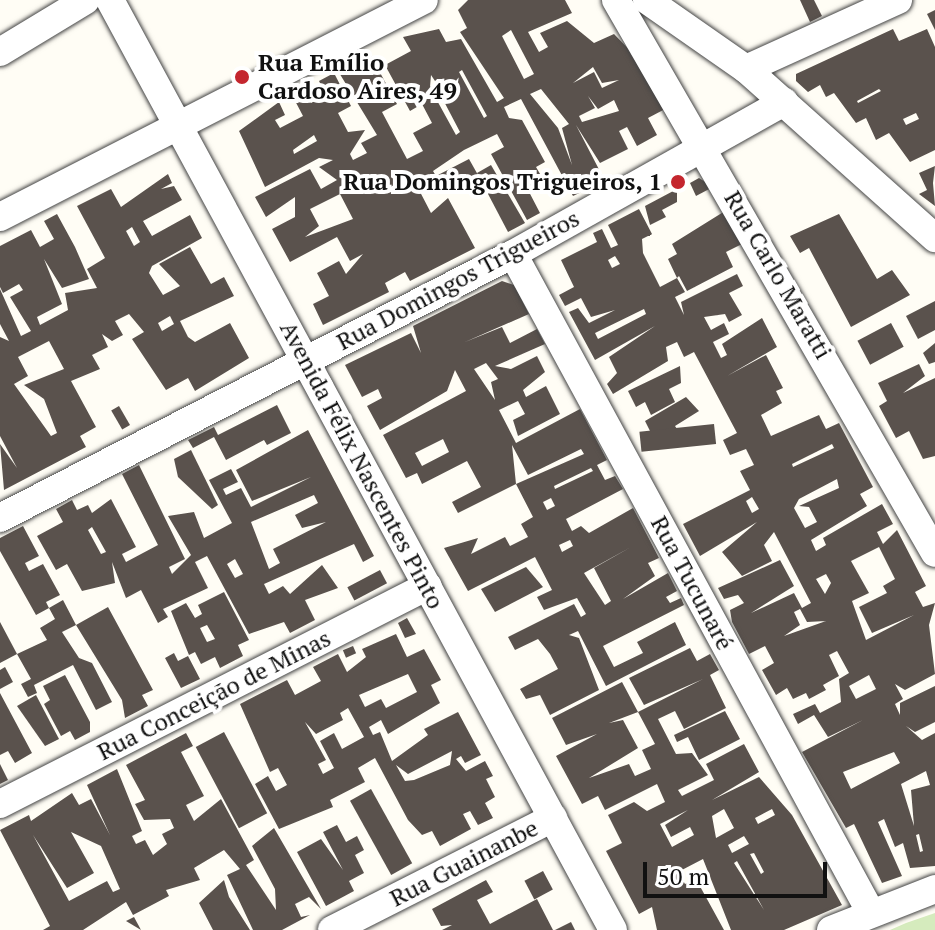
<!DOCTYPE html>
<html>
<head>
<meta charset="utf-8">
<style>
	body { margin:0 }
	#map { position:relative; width:935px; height:930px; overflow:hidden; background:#fffdf5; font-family:"PT Serif",serif }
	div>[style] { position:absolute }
	.green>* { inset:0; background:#d5ebbd }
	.building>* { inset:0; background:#5a524d; transform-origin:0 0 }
	.roads { filter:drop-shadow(0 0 2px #444) drop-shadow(0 0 2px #444) }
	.street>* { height:28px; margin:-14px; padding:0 14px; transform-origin:14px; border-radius:14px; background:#fff }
	.dots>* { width:22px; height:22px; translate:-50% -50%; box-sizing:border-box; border:4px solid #fff; border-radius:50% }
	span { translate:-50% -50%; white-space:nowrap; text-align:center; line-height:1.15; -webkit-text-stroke:8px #fff; paint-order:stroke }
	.poi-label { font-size:24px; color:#111; font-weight:700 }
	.left { translate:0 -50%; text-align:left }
	.right { translate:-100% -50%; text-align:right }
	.street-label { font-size:24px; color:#111 }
	.scale { position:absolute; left:643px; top:862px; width:184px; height:36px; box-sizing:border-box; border:4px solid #111; border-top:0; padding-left:10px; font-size:24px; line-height:28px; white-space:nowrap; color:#111; -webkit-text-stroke:6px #fff; paint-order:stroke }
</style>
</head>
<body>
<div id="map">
	<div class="green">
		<i style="clip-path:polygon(935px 913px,935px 930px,890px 930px,906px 923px)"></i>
	</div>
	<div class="building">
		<i style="clip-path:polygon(evenodd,468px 0,565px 0,572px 13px,528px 32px,539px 52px,548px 47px,540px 33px,567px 21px,594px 43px,614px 34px,644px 65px,667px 108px,648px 118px,657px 135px,637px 146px,627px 127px,619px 131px,628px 149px,600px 163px,576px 125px,605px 181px,573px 196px,521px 99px,504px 107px,509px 118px,522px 120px,545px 162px,536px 167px,543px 179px,527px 188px,540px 213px,527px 220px,491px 154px,504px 147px,497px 134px,464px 150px,433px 171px,436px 176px,469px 159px,478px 175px,445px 193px,437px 178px,418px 188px,431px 213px,448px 198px,475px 248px,410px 281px,405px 272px,385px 283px,389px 292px,323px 325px,313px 304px,329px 296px,317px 273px,339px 261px,346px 274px,363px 254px,350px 261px,337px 237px,290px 262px,272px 229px,295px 217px,295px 197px,266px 217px,255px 197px,310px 169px,321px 189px,337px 180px,319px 167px,333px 160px,319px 158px,265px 187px,239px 131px,279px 102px,285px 115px,275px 120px,280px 128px,303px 116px,292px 95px,303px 89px,311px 103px,326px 95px,319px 81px,334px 73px,351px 106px,338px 113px,348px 132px,365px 130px,350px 154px,353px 160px,367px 153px,361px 143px,377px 135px,338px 71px,370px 54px,397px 104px,382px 112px,407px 159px,423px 151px,413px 133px,432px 123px,422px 104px,410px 111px,385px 65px,411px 51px,403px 37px,439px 29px,446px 42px,461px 39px,497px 102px,504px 98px,460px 32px,467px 28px,458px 10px,468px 0,511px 30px,534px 74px,524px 79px,502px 36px,511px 30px,468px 0,593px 67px,602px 83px,619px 80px,602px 88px,594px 72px,573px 83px,593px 67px,468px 0,462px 70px,487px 116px,484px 118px,459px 72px,462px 70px,468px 0,431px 75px,435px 81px,445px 78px,430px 87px,431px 75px,468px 0,541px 89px,569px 124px,562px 128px,572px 165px,558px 128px,530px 94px,541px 89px,468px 0,439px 92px,460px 132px,456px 135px,434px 95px,439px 92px,468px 0,588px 96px,598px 109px,614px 100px,619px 111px,582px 122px,579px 116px,595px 108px,588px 96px,468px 0,314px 135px,317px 141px,294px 154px,293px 150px,314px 135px,468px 0,340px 194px,353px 219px,305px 237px,319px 226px,310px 209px,340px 194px)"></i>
		<i style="clip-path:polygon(800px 0,814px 0,822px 16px,810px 22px)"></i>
		<i style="clip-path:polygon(935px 10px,935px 30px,927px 14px)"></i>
		<i style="clip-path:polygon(evenodd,893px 29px,899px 41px,927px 29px,935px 47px,935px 150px,910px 162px,889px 133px,876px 140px,866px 118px,856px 123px,834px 93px,826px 97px,820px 85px,808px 92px,796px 81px,796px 74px,893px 29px,879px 89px,881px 91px,858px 103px,857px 101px,879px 89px,893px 29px,916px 113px,919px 119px,906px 125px,903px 119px,916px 113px)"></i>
		<i style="clip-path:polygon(491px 165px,525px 223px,508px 232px,477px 173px)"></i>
		<i style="clip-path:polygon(935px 166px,933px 183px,935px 206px,919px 194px,927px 190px,919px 173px)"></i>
		<i style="clip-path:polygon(evenodd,168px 174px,172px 183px,161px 189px,174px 186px,182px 200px,143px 221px,152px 236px,190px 215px,202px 238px,152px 266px,149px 273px,163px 295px,180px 286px,159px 264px,190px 247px,211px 284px,224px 277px,234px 296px,180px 321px,188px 337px,195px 342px,230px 323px,249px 358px,195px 391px,188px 378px,166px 390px,132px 339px,144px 332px,129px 314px,115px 321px,123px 335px,112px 341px,102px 334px,108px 347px,92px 355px,100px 369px,71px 381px,96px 427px,80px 436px,86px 447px,4px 490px,0 444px,17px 468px,0 436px,0 337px,9px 341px,0 324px,0 289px,21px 336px,31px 331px,10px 297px,23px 290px,19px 284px,3px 293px,0 287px,0 246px,31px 230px,40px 247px,54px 239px,44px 221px,57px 214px,75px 247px,89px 279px,62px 288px,44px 259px,62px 304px,37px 317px,40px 325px,68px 310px,65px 293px,97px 288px,87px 269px,105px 258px,77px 206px,111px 189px,121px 207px,168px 174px,132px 227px,140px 242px,134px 246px,126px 231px,132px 227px,168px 174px,170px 316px,174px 324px,162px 331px,158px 323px,170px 316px,168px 174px,49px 341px,64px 369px,24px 385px,44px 399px,57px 433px,51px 436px,14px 384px,28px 376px,18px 357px,49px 341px)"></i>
		<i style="clip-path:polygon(699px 178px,713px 187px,696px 196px,690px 183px)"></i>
		<i style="clip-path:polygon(677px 189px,677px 202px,662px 210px,666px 217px,650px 225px,645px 206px)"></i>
		<i style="clip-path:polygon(evenodd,639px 209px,652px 234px,642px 239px,643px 253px,660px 287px,677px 278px,668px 259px,677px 254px,672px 244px,725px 211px,742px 244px,726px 252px,733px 267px,687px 291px,679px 276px,677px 278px,685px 292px,675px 297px,684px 315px,681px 302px,737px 274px,743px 286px,729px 293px,742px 315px,729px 322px,725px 314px,704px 317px,711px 330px,724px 323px,729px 334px,713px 342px,721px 358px,727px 355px,722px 344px,762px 318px,777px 347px,727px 376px,766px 355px,783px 388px,776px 391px,782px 403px,761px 415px,771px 436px,819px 415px,826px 429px,839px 423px,873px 487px,860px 494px,867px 506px,811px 540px,816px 551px,826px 545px,823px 538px,882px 504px,893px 524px,877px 532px,883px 544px,897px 530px,926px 586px,915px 592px,923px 607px,935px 603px,929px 625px,935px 674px,905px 690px,895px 684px,903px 699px,895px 704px,900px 715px,900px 703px,935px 686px,935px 722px,915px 732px,906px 726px,922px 740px,935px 733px,935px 866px,910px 868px,903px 843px,895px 847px,884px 819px,878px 822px,902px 876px,882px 883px,854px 824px,846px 828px,802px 752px,863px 720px,828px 737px,814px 715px,798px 724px,793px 714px,815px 704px,820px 713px,841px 702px,839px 679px,849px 673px,837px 651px,829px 655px,839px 676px,823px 685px,826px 690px,809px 699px,806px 693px,793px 699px,787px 688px,776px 695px,762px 670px,774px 663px,765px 646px,749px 654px,732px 622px,730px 610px,744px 603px,738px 595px,724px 599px,718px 588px,780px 560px,794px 586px,751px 613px,794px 593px,802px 608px,811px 603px,774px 532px,764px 545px,772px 561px,742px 576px,722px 552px,757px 522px,700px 556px,683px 524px,750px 490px,740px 471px,754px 465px,746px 449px,730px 455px,723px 440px,737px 433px,694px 352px,684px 357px,677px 342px,666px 347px,668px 361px,613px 394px,607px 384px,617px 373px,609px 357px,655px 326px,595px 360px,569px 312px,578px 308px,589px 323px,615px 310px,591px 317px,581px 298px,565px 306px,559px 295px,574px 287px,561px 260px,597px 242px,593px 233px,602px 229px,611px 248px,618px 245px,608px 225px,639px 209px,615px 256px,620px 264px,612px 268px,608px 260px,615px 256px,639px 209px,644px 309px,646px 314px,598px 339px,595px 333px,644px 309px,639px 209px,832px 444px,834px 448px,793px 467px,792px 464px,832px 444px,639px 209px,837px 479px,839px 488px,799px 506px,809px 507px,817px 522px,805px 528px,794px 508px,799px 499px,837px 479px,639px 209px,752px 497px,759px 509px,752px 513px,746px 501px,752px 497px,639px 209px,879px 547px,895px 579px,883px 586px,887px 593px,859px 607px,872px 633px,914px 615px,866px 640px,852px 601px,869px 593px,851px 561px,879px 547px,639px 209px,826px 574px,831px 583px,825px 594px,816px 579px,826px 574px,639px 209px,800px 609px,807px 622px,826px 621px,784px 636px,800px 625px,794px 612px,800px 609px,639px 209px,869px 675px,876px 689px,856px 699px,849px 686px,869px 675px,639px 209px,894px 752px,900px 763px,851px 789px,843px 772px,894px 752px,639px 209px,926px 771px,930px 785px,911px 790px,914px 826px,901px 784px,926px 771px,639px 209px,919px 834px,923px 851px,920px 852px,916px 835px,919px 834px)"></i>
		<i style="clip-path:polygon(839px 214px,877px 279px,892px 270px,910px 295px,851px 327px,809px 248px,800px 253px,790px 236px)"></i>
		<i style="clip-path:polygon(evenodd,502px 281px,514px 285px,529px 314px,465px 342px,502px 327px,510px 343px,537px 329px,545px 344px,495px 366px,511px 369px,537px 356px,545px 372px,523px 390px,526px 397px,546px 386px,560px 414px,518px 436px,513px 420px,525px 414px,518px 401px,499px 410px,516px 443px,580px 409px,607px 460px,597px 465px,605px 480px,615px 476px,623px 489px,566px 519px,572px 531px,581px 526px,589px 533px,633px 508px,659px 558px,648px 563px,655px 576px,623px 599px,668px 573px,677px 591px,666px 597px,670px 603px,681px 598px,684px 605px,603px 646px,614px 667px,643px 653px,637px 642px,675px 622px,686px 645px,606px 686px,578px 631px,569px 635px,579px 638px,599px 690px,550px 715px,540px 695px,526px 699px,520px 689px,558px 669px,550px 654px,538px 639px,515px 650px,508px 637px,574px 604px,581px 617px,586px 614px,577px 598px,544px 610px,537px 597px,552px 590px,535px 557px,468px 591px,444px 548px,478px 538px,471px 554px,505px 537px,510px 546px,528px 537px,521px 524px,533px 517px,516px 484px,458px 513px,452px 502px,481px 487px,467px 461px,422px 484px,417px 473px,406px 478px,383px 435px,466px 391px,455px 370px,447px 391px,380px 430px,367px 406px,382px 398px,378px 389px,362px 397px,345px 365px,411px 333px,421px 353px,413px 326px,502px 281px,486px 363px,498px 379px,491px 382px,495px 400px,474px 369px,486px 363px,502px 281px,443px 439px,449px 452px,422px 466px,415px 453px,443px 439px,502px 281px,512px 445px,528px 475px,581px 449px,584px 454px,516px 484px,512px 445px,502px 281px,591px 468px,593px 471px,555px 489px,554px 486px,591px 468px,502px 281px,551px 498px,555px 506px,547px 510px,543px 502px,551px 498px,502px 281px,570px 540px,573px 546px,562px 552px,559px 545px,570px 540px,502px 281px,631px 547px,594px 568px,611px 601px,605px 605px,584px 573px,631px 547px)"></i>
		<i style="clip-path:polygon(935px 301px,935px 330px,918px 339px,906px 316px)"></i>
		<i style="left:891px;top:323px;width:27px;height:38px;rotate:62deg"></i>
		<i style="clip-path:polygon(935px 343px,935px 362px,929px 364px,923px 353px)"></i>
		<i style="clip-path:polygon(919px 364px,925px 376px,903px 393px,935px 378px,935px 456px,923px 459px,909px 431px,896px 438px,879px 406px,887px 401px,878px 383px)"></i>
		<i style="clip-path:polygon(680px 366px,681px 383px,669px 389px,675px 402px,651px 415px,645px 402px,636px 407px,628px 391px)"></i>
		<i style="clip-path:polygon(686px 397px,699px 411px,675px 426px,679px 432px,653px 437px,645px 421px)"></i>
		<i style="clip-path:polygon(277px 405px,291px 433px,267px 445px,264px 440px,226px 460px,214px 437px,193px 448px,188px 440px,214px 427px,218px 435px)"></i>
		<i style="left:119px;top:406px;width:22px;height:9px;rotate:60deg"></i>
		<i style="left:714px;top:424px;width:20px;height:75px;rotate:84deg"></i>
		<i style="clip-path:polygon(evenodd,308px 430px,374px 556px,363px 562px,354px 544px,264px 584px,269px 594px,283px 586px,290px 594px,322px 565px,338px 588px,305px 600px,315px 620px,290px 633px,284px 622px,249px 634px,207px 556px,195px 562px,208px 588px,163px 609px,168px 617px,158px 623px,141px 590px,126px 598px,112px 562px,115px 583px,82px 591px,67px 564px,56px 570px,37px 536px,63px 522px,56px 509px,72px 500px,77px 510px,88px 505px,92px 513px,111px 499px,136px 547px,122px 554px,126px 562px,158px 545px,122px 474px,139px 465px,185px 559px,169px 567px,172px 574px,191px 555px,168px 516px,194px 512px,204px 538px,232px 523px,209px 480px,231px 469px,238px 482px,223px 489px,226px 495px,241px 488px,251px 507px,311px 477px,252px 501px,236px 470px,308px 430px,314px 495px,318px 503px,295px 515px,302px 528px,326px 522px,273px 549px,280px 563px,269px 569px,251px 522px,314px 495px,308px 430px,92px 527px,106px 552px,101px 554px,88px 530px,92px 527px,308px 430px,235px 559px,243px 574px,235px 578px,227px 564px,235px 559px)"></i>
		<i style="clip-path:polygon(191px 450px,218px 505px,212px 509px,178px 477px,174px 459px)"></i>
		<i style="clip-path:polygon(23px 526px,39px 556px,25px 563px,29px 571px,43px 564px,60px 595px,46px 602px,49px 608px,63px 600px,76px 625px,62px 632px,79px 658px,92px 663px,112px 702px,96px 710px,73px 665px,34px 685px,37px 693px,28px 697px,21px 684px,31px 679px,17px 654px,47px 640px,40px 628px,55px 619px,49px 608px,36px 615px,0 551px,0 538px)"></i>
		<i style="clip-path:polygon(526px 567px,543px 587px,495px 612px,481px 589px)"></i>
		<i style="left:380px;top:570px;width:15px;height:37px;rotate:62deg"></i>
		<i style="clip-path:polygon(evenodd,224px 592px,249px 640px,238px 645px,243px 656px,220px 668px,215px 657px,201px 664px,195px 652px,189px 655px,171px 611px,186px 603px,195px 618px,202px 614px,198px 605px,224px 592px,207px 625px,215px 639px,207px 642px,200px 628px,207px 625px)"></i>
		<i style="clip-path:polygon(108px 607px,153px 690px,142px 695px,148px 706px,125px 718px,122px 700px,76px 625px)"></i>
		<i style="clip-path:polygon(407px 618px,416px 634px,405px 638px,398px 623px)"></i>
		<i style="clip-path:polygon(0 622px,17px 654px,0 663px)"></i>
		<i style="clip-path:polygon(evenodd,396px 634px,407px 657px,424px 649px,441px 680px,431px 685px,440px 703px,388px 734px,381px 720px,369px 727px,373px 735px,380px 732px,392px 761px,428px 735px,424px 729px,458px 712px,481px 755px,465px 763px,461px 756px,456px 759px,466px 771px,485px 761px,493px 776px,486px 779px,495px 797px,485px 803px,493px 818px,478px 825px,470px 811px,463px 814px,471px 829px,440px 846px,432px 831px,422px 835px,408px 820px,375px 758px,358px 768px,365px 782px,330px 800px,333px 807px,279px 829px,255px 784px,268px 776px,276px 791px,287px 785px,278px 768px,270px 772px,240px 704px,287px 680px,295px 695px,321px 681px,313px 667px,338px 654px,347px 672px,366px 657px,362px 649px,396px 634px,408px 674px,417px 692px,386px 708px,381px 699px,365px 707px,359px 695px,408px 674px,396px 634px,348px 708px,364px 737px,342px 749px,334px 733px,320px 741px,334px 768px,323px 774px,318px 764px,326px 760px,305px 722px,316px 734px,343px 720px,340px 713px,348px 708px,396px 634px,452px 751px,450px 765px,414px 780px,405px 781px,396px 765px,408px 774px,452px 751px)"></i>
		<i style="left:353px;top:646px;width:8px;height:11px;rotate:67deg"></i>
		<i style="clip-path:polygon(evenodd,690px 648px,697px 661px,710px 654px,719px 670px,710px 675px,726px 708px,684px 729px,675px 711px,658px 719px,676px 754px,692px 753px,708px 775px,678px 790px,682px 796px,714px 780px,706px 764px,744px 744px,759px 772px,712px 800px,759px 777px,792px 815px,842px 905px,784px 930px,731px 930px,703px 859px,678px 872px,685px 884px,696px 879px,724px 930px,657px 930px,652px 907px,639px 914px,606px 851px,622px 843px,608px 815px,634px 802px,647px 811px,665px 802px,657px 784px,605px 810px,598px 796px,582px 804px,556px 756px,597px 734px,566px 745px,552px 718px,622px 682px,638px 712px,703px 679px,644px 705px,629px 678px,690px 648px,638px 712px,655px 744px,642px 750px,651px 769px,635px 776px,629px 764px,589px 778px,638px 748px,623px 720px,609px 723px,638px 712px,690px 648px,724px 809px,734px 828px,716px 838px,712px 816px,724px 809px,690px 648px,772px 809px,775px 815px,758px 824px,755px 818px,772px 809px,690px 648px,688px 810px,665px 825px,671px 837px,690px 827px,694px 835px,672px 847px,660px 824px,688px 810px,690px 648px,744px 836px,749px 844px,732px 853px,728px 845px,744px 836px,690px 648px,754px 853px,764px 872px,761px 874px,750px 854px,754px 853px,690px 648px,737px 861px,764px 910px,734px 863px,737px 861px)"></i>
		<i style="clip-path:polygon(174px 653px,178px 661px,188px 656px,200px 679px,181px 688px,165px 658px)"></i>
		<i style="clip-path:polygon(5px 667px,13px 682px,0 689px,0 670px)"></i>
		<i style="clip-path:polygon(65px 675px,90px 722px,90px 732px,75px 740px,70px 731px,61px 736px,44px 704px,50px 700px,43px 686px)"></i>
		<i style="clip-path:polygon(0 693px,32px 753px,15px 763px,8px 751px,0 755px)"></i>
		<i style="clip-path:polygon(36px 695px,59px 739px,45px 746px,17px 706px)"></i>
		<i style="clip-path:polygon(725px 711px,740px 739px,699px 760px,688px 737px,677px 742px,674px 735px)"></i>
		<i style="left:224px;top:732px;width:92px;height:32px;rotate:62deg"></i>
		<i style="clip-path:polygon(evenodd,186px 733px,193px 746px,181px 752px,204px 796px,186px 805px,194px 821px,221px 799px,254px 860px,246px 865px,276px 910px,275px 889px,252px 846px,274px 828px,321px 909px,309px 897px,295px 904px,301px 917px,310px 915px,282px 930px,253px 930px,227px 875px,240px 869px,224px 850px,194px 868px,200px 880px,166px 890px,169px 896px,133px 915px,126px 902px,83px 930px,43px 930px,50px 926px,0 830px,29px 815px,31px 821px,72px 793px,79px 805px,91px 799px,110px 835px,87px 785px,117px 769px,142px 831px,132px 836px,136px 844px,145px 840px,153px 855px,167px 844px,162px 834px,174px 828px,170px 819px,144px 820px,135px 804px,145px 800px,126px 765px,186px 733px,71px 832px,101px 846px,120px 889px,113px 892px,107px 881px,69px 901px,33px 835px,67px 888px,94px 873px,71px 832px)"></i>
		<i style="clip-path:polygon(0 764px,8px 780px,0 784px)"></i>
		<i style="left:371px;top:789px;width:85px;height:24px;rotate:61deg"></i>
		<i style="clip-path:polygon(337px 825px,346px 842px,357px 836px,364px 850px,355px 855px,364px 873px,349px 881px,354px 891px,326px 906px,297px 852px,321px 839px,343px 870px,323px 832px)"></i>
		<i style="left:543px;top:871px;width:21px;height:21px;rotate:62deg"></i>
		<i style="clip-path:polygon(224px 880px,229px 897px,250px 930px,213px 930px,199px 903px)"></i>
		<i style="clip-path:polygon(486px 880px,493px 892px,477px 900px,490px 924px,537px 899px,553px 930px,442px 930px,452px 925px,441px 926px,432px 909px)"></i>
		<i style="clip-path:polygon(134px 917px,141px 930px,126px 921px)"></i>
		<i style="clip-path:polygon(571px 922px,575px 930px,555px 930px)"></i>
	</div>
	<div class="roads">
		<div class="street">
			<i style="left:110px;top:0;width:1057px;rotate:61.59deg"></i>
			<i style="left:616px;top:0;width:638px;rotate:60.02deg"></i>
			<i style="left:647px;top:0;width:121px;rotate:34.9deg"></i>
			<i style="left:746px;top:69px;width:254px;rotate:41.8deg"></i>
			<i style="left:0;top:52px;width:100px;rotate:-31.2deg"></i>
			<i style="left:746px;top:69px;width:167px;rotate:-24.4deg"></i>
			<i style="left:0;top:217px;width:476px;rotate:-27.1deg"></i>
			<i style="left:513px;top:254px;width:750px;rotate:61.49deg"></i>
			<i style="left:0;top:518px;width:577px;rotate:-27.23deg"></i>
			<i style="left:513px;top:254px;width:311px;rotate:-29.3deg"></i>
			<i style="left:0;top:804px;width:480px;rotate:-27deg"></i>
			<i style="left:332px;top:930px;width:248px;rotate:-26.9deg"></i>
			<i style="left:831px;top:930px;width:112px;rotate:-21.5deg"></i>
		</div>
	</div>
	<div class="dots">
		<i style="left:242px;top:77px;background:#c4262e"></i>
		<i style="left:678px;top:182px;background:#c4262e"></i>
	</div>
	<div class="poi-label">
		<span class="left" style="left:258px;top:77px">Rua Emílio<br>Cardoso Aires, 49</span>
		<span class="right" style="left:662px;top:182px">Rua Domingos Trigueiros, 1</span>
	</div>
	<div class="street-label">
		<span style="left:778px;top:275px;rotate:60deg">Rua Carlo Maratti</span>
		<span style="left:458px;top:280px;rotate:-28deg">Rua Domingos Trigueiros</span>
		<span style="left:362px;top:465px;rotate:62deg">Avenida Félix Nascentes Pinto</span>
		<span style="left:692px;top:583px;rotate:62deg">Rua Tucunaré</span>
		<span style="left:214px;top:695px;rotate:-27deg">Rua Conceição de Minas</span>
		<span style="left:464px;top:863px;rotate:-27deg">Rua Guainanbe</span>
	</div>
	<div class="scale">50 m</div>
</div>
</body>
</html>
